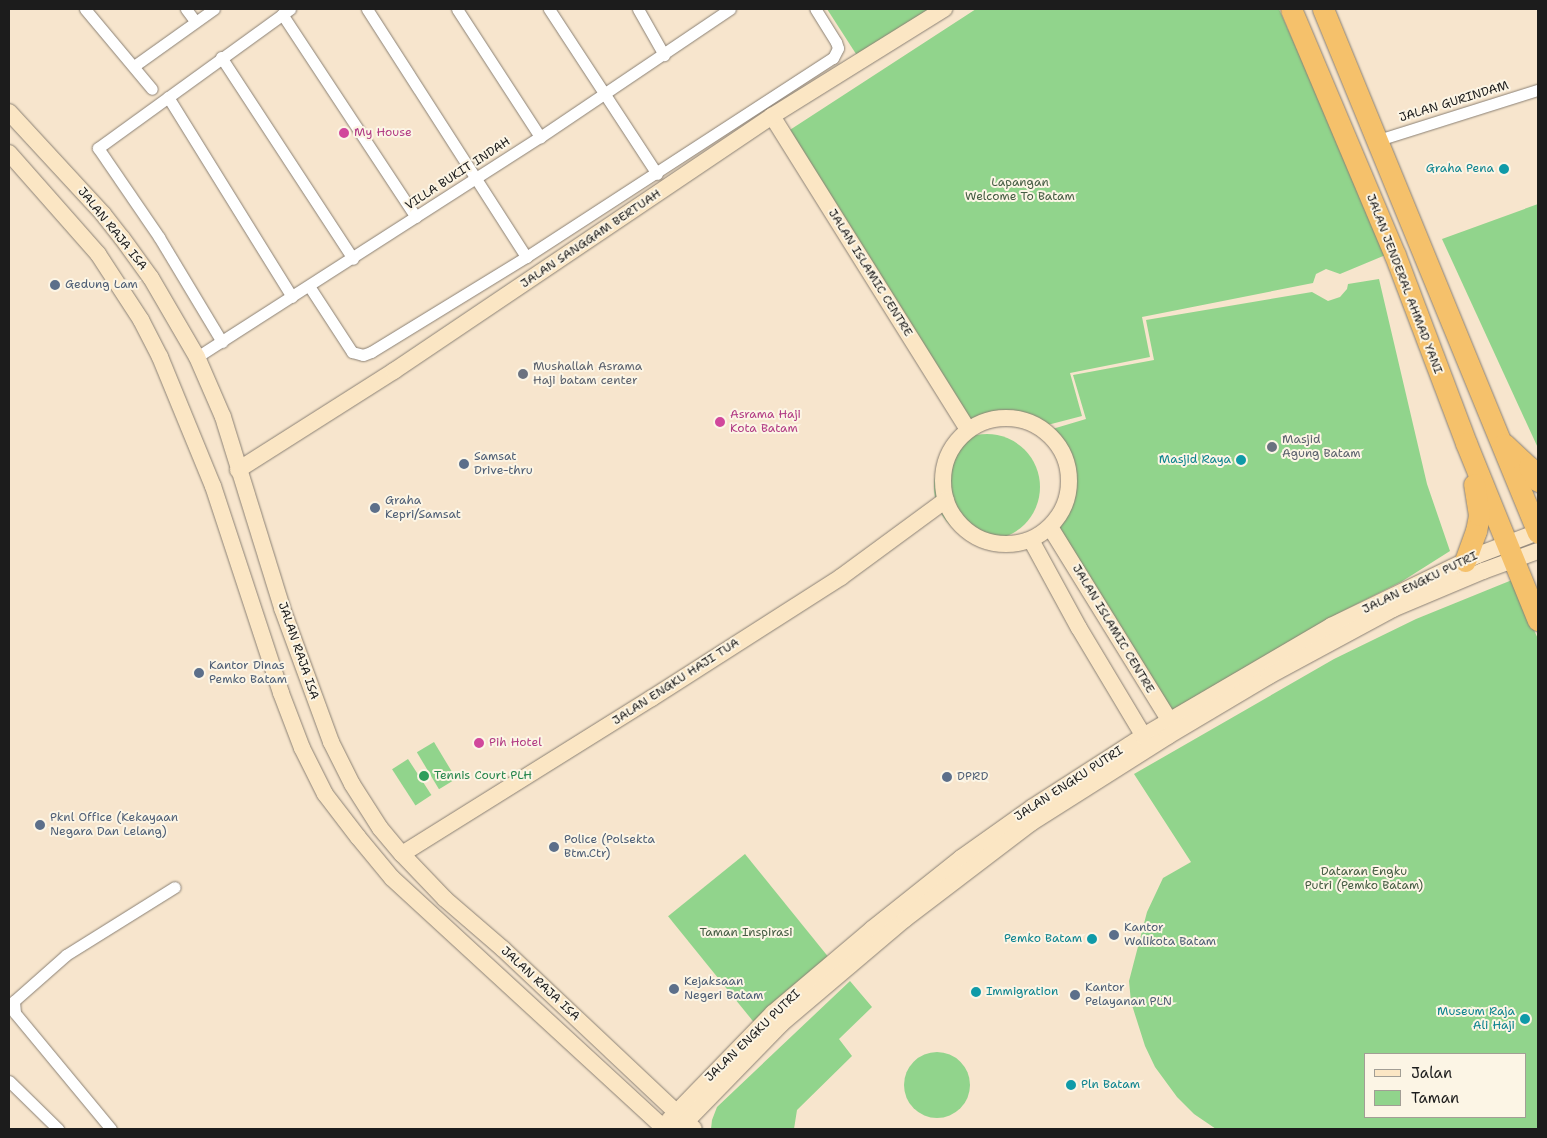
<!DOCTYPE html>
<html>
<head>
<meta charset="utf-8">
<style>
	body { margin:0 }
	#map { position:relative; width:1547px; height:1138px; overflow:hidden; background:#f7e5cd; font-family:"Shantell Sans",sans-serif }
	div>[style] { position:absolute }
	.green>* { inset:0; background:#91d48c; transform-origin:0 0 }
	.round { border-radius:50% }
	.roads { filter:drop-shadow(0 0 1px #8a8074) drop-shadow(0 0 1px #8a8074) }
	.street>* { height:11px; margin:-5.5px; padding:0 5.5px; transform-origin:5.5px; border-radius:5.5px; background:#fff }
	.secondary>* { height:16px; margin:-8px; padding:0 8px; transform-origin:8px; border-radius:8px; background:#fbe6c4 }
	.secondary>.ring { margin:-8px; padding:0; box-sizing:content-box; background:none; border:16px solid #fbe6c4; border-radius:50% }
	.highway>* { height:21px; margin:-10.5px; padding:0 10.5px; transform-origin:10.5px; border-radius:10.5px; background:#f5c16b }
	.dots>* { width:14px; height:14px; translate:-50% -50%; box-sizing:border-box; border:2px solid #fcf5e5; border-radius:50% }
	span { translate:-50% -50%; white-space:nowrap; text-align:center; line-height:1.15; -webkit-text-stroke:4px #fcf5e5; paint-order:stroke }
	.street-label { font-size:12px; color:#1c1c1c }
	.hotel-label { font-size:12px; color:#b23c85 }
	.left { translate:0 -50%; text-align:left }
	.culture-label { font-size:12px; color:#0d838f }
	.right { translate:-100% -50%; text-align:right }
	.park-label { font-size:12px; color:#455c43 }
	.service-label { font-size:12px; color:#4e5e75 }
	.worship-label { font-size:12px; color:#5b616d }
	.leisure-label { font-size:12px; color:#27864d }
	.frame { position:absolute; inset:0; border:10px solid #1c1c1c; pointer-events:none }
	.legend { position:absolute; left:1364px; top:1053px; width:162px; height:65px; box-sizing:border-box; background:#fcf5e5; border:1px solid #a29e95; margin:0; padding:6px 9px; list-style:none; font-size:15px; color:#1c1c1c }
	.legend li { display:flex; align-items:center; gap:10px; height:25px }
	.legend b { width:25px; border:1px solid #a29e95 }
</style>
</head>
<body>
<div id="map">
	<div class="green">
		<i style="clip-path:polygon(827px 9px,933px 9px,858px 57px)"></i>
		<i style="clip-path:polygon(976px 9px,1279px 9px,1388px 254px,1340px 274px,1326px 269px,1316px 274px,1313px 283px,1142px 317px,1150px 357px,1070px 373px,1082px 416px,1032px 429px,1011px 420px,993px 417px,957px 426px,779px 137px)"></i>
		<i style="clip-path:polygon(1538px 204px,1538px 448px,1442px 239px)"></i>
		<i style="clip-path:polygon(1379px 279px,1427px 484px,1450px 551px,1401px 582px,1339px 613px,1167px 713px,1056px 531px,1074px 491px,1069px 461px,1063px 445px,1049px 430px,1086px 419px,1073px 375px,1154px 360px,1146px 320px,1312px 292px,1328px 301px,1340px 297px,1347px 289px,1348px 284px)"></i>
		<i class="round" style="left:934px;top:434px;width:106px;height:106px"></i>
		<i style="clip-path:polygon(evenodd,1512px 580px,1538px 639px,1538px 1129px,1216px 1129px,1194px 1114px,1177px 1097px,1155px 1067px,1145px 1046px,1131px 1002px,1129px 981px,1147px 912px,1163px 878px,1191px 862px,1134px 774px,1334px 659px,1416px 619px,1512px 580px,1366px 1054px,1526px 1054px,1526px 1117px,1366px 1117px,1366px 1054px)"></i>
		<i style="left:434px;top:742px;width:43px;height:20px;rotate:59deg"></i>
		<i style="left:408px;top:759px;width:43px;height:19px;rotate:57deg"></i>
		<i style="left:745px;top:854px;width:136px;height:99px;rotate:51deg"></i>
		<i style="clip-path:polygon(850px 981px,872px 1007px,839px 1039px,852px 1056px,797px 1110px,794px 1129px,711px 1129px,712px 1120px,717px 1107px)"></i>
		<i class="round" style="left:904px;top:1052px;width:66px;height:66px"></i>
	</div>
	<div class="roads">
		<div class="street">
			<i style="left:85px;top:9px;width:104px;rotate:50.1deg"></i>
			<i style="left:186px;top:9px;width:15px;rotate:53deg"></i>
			<i style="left:367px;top:9px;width:295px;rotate:57.3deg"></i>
			<i style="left:457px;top:9px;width:153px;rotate:57deg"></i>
			<i style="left:549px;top:9px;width:197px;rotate:56.8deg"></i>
			<i style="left:638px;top:9px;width:53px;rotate:60.5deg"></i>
			<i style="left:282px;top:14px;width:243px;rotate:56.6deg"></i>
			<i style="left:221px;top:57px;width:241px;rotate:56.8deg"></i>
			<i style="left:134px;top:66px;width:98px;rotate:-35.5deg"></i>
			<i style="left:168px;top:97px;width:235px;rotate:58.2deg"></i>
			<i style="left:1378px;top:140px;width:168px;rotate:-17.4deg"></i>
			<i style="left:309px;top:286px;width:79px;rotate:56.9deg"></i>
			<i style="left:352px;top:352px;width:11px;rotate:15deg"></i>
			<i style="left:363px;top:355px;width:9px;rotate:-21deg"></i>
			<i style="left:371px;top:352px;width:182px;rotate:-31.5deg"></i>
			<i style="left:526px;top:257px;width:366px;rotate:-33deg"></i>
			<i style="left:833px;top:58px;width:11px;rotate:-63deg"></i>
			<i style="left:838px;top:48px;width:6px;rotate:-108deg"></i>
			<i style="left:836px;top:42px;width:39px;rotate:-122deg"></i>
			<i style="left:222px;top:342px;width:122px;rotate:-121deg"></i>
			<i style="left:159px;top:237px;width:108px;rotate:-124.4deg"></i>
			<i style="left:98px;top:148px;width:237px;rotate:-35.9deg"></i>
			<i style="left:197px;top:357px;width:407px;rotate:-32.7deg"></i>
			<i style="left:540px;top:137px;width:229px;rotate:-34deg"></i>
			<i style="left:9px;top:1081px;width:69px;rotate:44.4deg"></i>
			<i style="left:111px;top:1129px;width:151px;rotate:-129.6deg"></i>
			<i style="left:15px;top:1013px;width:12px;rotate:-95deg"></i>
			<i style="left:14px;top:1001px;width:69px;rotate:-41.5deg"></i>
			<i style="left:66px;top:955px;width:128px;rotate:-32deg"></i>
		</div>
		<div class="secondary">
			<i style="left:9px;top:112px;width:139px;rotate:47.3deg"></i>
			<i style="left:103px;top:214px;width:31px;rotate:52deg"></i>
			<i style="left:122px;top:238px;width:49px;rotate:54.1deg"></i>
			<i style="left:151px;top:278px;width:91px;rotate:59.8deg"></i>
			<i style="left:197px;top:357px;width:65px;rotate:66.6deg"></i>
			<i style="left:223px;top:417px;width:200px;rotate:72.8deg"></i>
			<i style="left:282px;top:608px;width:143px;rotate:69.9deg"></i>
			<i style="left:331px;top:742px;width:47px;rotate:63.4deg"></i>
			<i style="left:352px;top:784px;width:52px;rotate:57.5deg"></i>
			<i style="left:380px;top:828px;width:34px;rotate:50deg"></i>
			<i style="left:402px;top:854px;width:62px;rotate:46.3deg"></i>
			<i style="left:445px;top:899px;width:77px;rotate:40.8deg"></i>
			<i style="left:503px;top:949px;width:262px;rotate:43.3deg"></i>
			<i style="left:772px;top:116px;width:370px;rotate:58deg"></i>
			<i style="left:9px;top:153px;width:135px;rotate:48.6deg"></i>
			<i style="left:98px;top:254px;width:79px;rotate:56.9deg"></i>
			<i style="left:141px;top:320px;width:42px;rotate:62.8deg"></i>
			<i style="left:160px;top:357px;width:139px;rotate:67.7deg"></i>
			<i style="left:213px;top:486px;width:218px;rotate:71.8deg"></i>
			<i style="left:281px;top:693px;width:59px;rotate:69.1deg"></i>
			<i style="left:302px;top:748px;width:51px;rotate:63.4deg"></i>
			<i style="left:325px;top:794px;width:54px;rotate:52.5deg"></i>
			<i style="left:358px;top:837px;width:53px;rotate:50.3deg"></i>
			<i style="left:392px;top:878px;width:371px;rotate:42.6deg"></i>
			<i class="ring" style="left:943px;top:418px;width:110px;height:110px"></i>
			<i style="left:238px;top:470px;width:185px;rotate:-32.4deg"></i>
			<i style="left:394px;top:371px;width:456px;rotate:-34deg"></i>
			<i style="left:772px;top:116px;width:203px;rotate:-31.9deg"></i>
			<i style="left:1050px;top:527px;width:238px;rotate:58.3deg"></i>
			<i style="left:1031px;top:540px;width:100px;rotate:61.4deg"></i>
			<i style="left:1079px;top:628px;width:136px;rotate:59.1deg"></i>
			<i style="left:402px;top:854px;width:295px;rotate:-32deg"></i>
			<i style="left:652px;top:698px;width:224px;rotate:-32.6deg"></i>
			<i style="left:841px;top:577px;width:130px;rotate:-36.3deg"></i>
			<i style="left:669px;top:1120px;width:149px;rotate:-45.8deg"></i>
			<i style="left:773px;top:1013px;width:130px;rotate:-40.3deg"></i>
			<i style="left:872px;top:929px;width:114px;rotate:-38.6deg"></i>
			<i style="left:961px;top:858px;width:88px;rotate:-35.3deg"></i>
			<i style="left:1033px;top:807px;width:131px;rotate:-32.8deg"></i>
			<i style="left:1143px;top:736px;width:218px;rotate:-30.3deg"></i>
			<i style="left:1331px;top:626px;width:163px;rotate:-25.8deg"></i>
			<i style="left:1478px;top:555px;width:64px;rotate:-21deg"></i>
			<i style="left:679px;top:1129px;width:146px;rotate:-45.8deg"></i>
			<i style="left:781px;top:1024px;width:162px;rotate:-40.3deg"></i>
			<i style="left:905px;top:919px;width:158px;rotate:-37.3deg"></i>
			<i style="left:1031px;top:823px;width:162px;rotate:-32.4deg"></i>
			<i style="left:1168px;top:736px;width:117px;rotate:-30.7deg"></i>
			<i style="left:1269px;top:676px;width:141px;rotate:-28.4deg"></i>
			<i style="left:1393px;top:609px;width:98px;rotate:-22.9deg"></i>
			<i style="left:1483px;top:571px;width:59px;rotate:-20deg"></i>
		</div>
		<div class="highway">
			<i style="left:1291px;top:9px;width:267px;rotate:67.1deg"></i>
			<i style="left:1395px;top:255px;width:201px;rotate:69.3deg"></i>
			<i style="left:1466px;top:443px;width:191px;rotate:67.9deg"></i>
			<i style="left:1323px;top:9px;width:566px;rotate:67.69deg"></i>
			<i style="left:1504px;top:444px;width:34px;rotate:43deg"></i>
			<i style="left:1529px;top:467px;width:17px;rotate:57deg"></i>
			<i style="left:1465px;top:561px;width:32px;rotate:-70deg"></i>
			<i style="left:1476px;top:531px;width:16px;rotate:-79deg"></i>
			<i style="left:1479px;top:515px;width:31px;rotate:-99deg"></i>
		</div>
	</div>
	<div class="dots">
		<i style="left:344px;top:133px;background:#d1479c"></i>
		<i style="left:1504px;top:169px;background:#0f9aa8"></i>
		<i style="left:55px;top:285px;background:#5c6f8a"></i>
		<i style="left:523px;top:374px;background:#6b7280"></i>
		<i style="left:720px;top:422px;background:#d1479c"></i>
		<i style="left:1272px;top:447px;background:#6b7280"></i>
		<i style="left:1241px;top:460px;background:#0f9aa8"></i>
		<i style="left:464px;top:464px;background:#5c6f8a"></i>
		<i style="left:375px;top:508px;background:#5c6f8a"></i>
		<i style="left:199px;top:673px;background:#5c6f8a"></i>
		<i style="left:479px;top:743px;background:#d1479c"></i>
		<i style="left:424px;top:776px;background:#2e9e5b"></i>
		<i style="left:947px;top:777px;background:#5c6f8a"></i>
		<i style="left:40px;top:825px;background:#5c6f8a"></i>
		<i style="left:554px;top:847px;background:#5c6f8a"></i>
		<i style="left:1114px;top:935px;background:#5c6f8a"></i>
		<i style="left:1092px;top:939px;background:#0f9aa8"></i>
		<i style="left:674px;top:989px;background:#5c6f8a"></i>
		<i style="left:976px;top:992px;background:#0f9aa8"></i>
		<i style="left:1075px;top:995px;background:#5c6f8a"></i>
		<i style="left:1525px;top:1019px;background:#0f9aa8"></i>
		<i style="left:1071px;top:1085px;background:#0f9aa8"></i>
	</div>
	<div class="street-label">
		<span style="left:1454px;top:102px;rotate:-17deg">JALAN GURINDAM</span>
		<span style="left:458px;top:174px;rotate:-33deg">VILLA BUKIT INDAH</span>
		<span style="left:112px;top:229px;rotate:51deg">JALAN RAJA ISA</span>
		<span style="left:591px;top:239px;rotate:-34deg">JALAN SANGGAM BERTUAH</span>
		<span style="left:870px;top:273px;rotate:58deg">JALAN ISLAMIC CENTRE</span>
		<span style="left:1404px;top:284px;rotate:69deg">JALAN JENDERAL AHMAD YANI</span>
		<span style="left:1420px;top:583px;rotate:-26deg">JALAN ENGKU PUTRI</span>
		<span style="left:1113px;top:629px;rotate:59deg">JALAN ISLAMIC CENTRE</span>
		<span style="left:298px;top:651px;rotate:71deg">JALAN RAJA ISA</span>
		<span style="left:676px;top:682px;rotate:-33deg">JALAN ENGKU HAJI TUA</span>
		<span style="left:1069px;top:784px;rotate:-33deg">JALAN ENGKU PUTRI</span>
		<span style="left:540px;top:984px;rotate:43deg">JALAN RAJA ISA</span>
		<span style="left:753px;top:1036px;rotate:-44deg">JALAN ENGKU PUTRI</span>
	</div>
	<div class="hotel-label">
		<span class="left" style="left:354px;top:133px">My House</span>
		<span class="left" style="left:730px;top:422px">Asrama Haji<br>Kota Batam</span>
		<span class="left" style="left:489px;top:743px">Pih Hotel</span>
	</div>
	<div class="culture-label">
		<span class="right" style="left:1494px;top:169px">Graha Pena</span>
		<span class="right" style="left:1231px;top:460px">Masjid Raya</span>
		<span class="right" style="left:1082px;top:939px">Pemko Batam</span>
		<span class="left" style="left:986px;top:992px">Immigration</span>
		<span class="right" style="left:1515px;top:1019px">Museum Raja<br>Ali Haji</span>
		<span class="left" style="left:1081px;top:1085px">Pln Batam</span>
	</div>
	<div class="park-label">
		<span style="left:1020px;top:190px">Lapangan<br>Welcome To Batam</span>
		<span style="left:1364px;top:879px">Dataran Engku<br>Putri (Pemko Batam)</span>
		<span style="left:746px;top:933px">Taman Inspirasi</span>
	</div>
	<div class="service-label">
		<span class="left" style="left:65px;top:285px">Gedung Lam</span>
		<span class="left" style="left:474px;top:464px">Samsat<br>Drive-thru</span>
		<span class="left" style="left:385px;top:508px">Graha<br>Kepri/Samsat</span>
		<span class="left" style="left:209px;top:673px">Kantor Dinas<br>Pemko Batam</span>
		<span class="left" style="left:957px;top:777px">DPRD</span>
		<span class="left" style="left:50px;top:825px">Pknl Office (Kekayaan<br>Negara Dan Lelang)</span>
		<span class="left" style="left:564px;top:847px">Police (Polsekta<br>Btm.Ctr)</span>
		<span class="left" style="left:1124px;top:935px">Kantor<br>Walikota Batam</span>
		<span class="left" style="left:684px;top:989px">Kejaksaan<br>Negeri Batam</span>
		<span class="left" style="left:1085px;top:995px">Kantor<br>Pelayanan PLN</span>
	</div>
	<div class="worship-label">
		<span class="left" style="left:533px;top:374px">Mushallah Asrama<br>Haji batam center</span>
		<span class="left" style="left:1282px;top:447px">Masjid<br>Agung Batam</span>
	</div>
	<div class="leisure-label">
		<span class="left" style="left:434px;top:776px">Tennis Court PLH</span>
	</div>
	<div class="frame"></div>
	<ul class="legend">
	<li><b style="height:6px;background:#fbe6c4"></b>Jalan</li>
	<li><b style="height:14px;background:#91d48c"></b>Taman</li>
	</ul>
</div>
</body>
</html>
